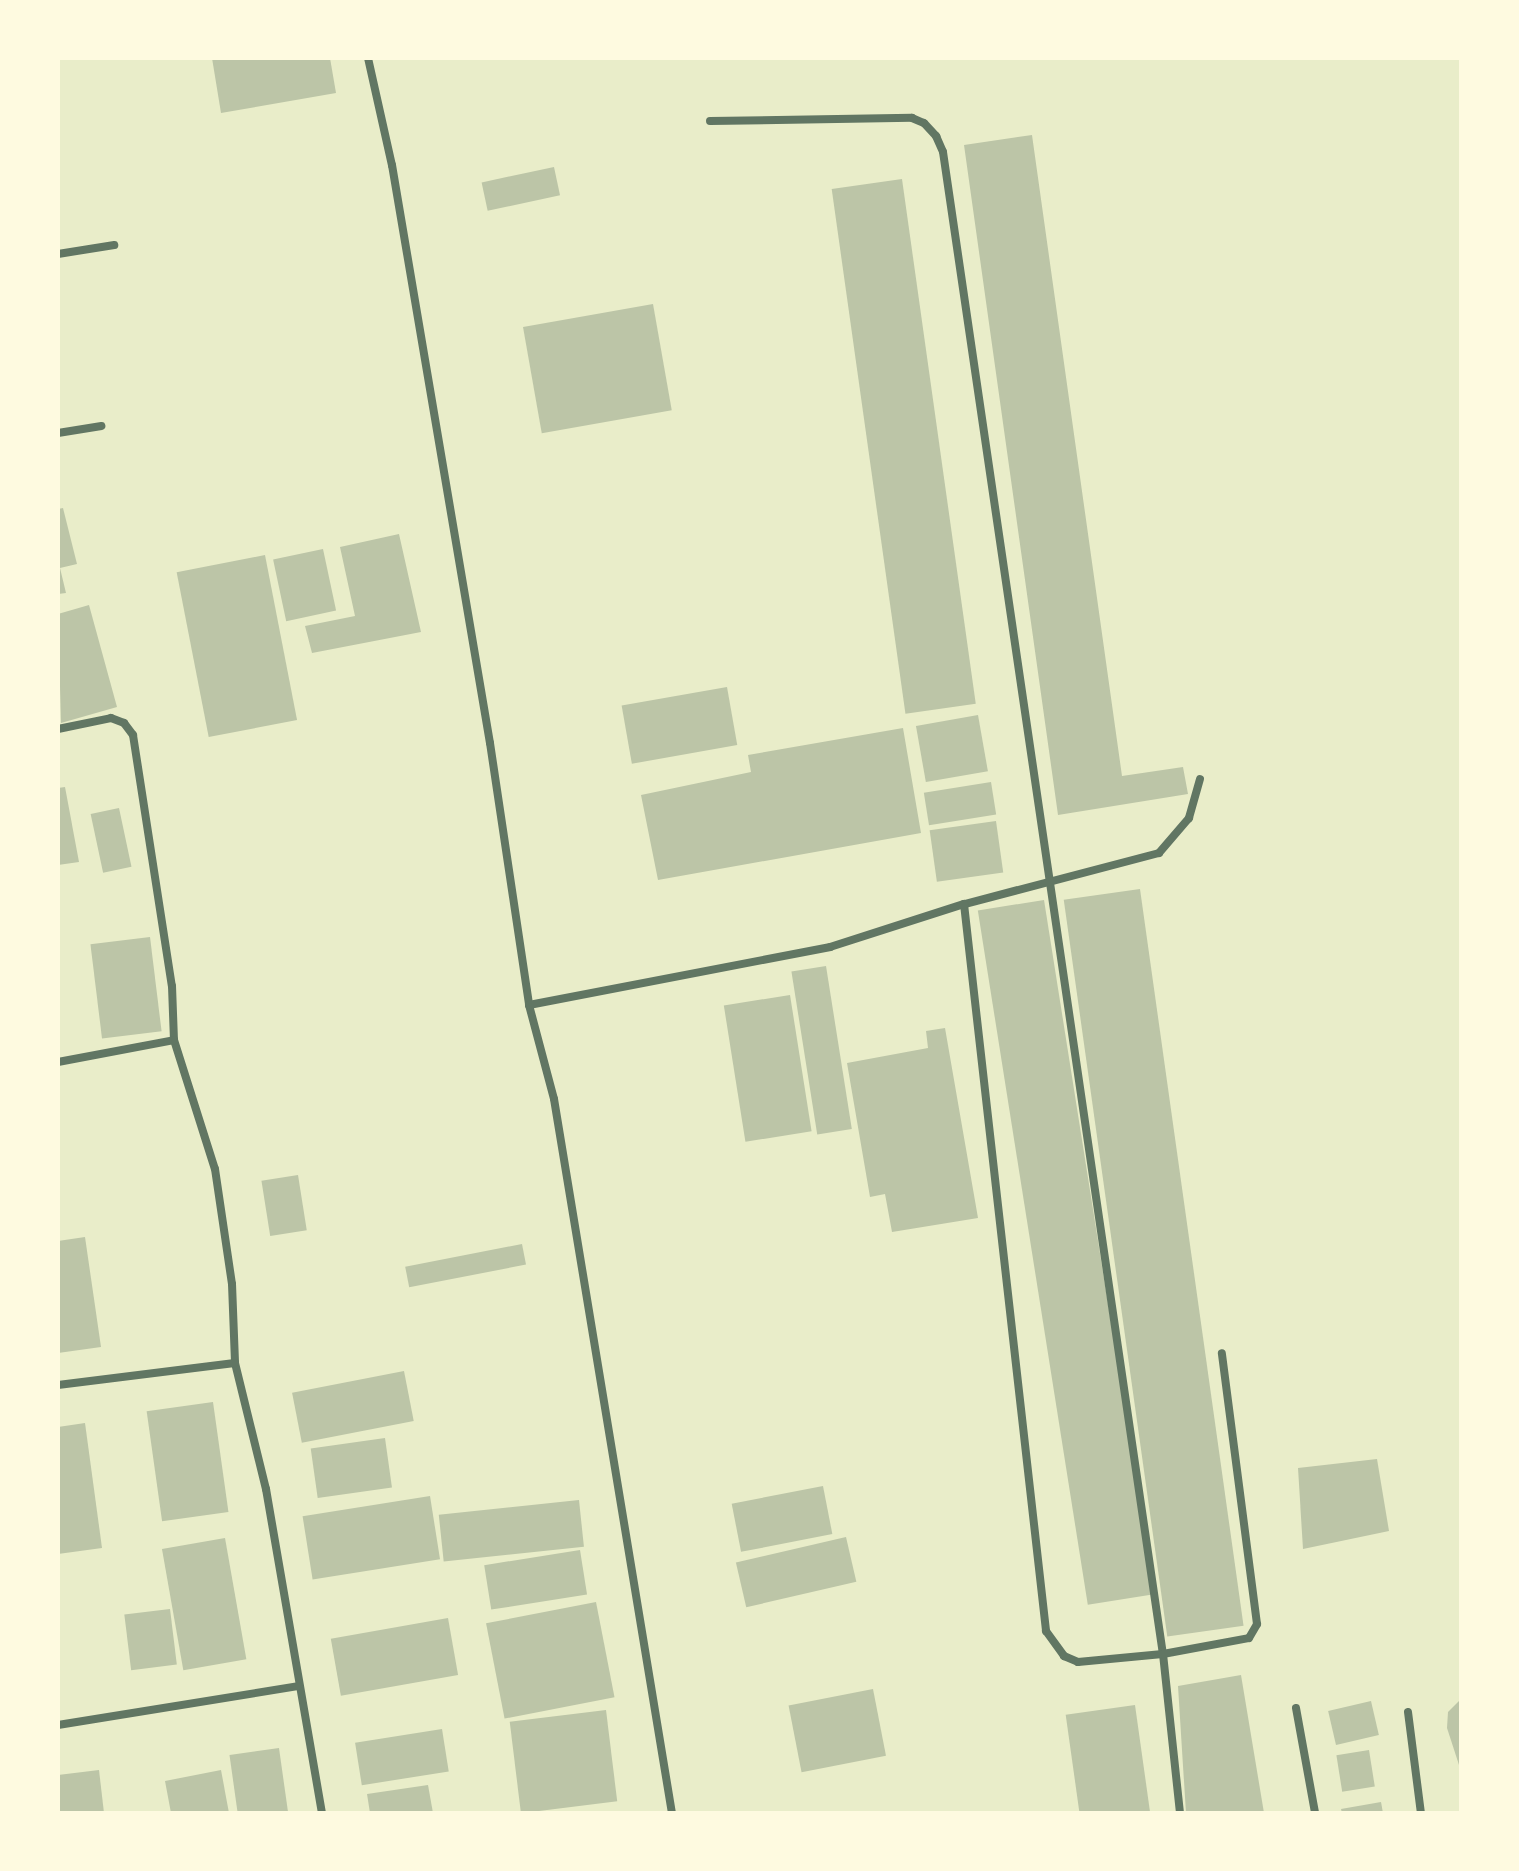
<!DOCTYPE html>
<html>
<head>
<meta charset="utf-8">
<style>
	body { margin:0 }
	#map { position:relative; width:1519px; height:1871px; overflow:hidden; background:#e9edc9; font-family:"Alegreya Sans",sans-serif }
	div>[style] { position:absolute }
	.building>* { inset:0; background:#bcc5a7; transform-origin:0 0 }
	.minor>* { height:8px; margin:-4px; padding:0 4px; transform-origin:4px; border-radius:4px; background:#617663 }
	span { translate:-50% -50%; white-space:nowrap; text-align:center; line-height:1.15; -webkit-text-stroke:7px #fefae0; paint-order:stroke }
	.frame { position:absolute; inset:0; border:60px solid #fefae0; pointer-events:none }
</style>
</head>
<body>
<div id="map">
	<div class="building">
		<i style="clip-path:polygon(212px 58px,330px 58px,336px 93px,221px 113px)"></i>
		<i style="clip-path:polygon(1032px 135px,1122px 776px,1183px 767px,1188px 794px,1058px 815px,964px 145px)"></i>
		<i style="left:554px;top:167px;width:29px;height:74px;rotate:78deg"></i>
		<i style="left:902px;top:179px;width:530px;height:71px;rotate:82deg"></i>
		<i style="left:653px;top:304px;width:108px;height:132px;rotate:80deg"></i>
		<i style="clip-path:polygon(63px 508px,77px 564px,60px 568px,66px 593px,58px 594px,58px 509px)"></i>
		<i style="clip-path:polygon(399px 534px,421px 632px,312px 653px,305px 626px,355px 616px,340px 547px)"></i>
		<i style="left:323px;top:549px;width:63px;height:51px;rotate:78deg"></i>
		<i style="left:265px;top:555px;width:168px;height:90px;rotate:79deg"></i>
		<i style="clip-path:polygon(89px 605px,117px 707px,61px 723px,58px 614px)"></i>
		<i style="left:727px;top:687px;width:59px;height:107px;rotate:80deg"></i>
		<i style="left:978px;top:715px;width:57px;height:63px;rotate:80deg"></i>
		<i style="clip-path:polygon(903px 728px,921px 833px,658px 880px,641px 795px,751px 772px,748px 755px)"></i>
		<i style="left:991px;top:782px;width:33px;height:68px;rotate:81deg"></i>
		<i style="clip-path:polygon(65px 787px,79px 862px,58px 865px,58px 788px)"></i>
		<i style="left:119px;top:808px;width:60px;height:29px;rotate:78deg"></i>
		<i style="left:996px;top:821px;width:52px;height:67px;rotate:82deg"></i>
		<i style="left:1140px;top:889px;width:744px;height:77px;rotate:82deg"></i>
		<i style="left:1044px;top:900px;width:703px;height:67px;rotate:81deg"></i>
		<i style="left:150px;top:937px;width:95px;height:60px;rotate:83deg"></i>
		<i style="left:826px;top:966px;width:165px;height:35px;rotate:81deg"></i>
		<i style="left:790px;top:995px;width:138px;height:67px;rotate:81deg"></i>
		<i style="clip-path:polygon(945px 1028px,978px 1218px,892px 1232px,885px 1194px,870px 1197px,847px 1063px,928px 1048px,926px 1031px)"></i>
		<i style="left:298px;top:1175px;width:56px;height:37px;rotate:81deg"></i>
		<i style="clip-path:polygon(85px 1237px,101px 1347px,58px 1353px,58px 1241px)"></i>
		<i style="left:522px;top:1244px;width:21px;height:119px;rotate:79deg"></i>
		<i style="left:404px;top:1371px;width:51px;height:114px;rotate:79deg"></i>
		<i style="left:213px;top:1402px;width:111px;height:67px;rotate:82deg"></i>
		<i style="clip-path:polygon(85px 1423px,102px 1548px,58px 1554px,58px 1427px)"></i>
		<i style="left:385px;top:1438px;width:50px;height:75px;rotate:82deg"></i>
		<i style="clip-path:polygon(1377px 1459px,1389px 1531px,1303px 1549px,1298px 1468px)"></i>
		<i style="left:823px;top:1486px;width:49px;height:93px;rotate:79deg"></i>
		<i style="left:430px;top:1496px;width:64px;height:129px;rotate:81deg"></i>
		<i style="left:579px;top:1500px;width:47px;height:141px;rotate:84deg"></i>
		<i style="left:846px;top:1537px;width:46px;height:113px;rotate:77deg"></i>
		<i style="left:225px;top:1538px;width:123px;height:64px;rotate:80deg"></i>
		<i style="left:580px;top:1550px;width:45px;height:97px;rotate:81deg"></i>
		<i style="left:596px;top:1602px;width:97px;height:112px;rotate:79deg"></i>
		<i style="left:170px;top:1609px;width:56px;height:46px;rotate:83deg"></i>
		<i style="left:448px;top:1618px;width:58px;height:119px;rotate:80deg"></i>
		<i style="clip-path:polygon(1241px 1675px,1264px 1813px,1186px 1813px,1178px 1686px)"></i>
		<i style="left:873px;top:1689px;width:68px;height:86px;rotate:79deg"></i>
		<i style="clip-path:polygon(1461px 1699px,1461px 1768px,1460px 1768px,1447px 1728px,1448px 1712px)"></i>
		<i style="left:1371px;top:1701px;width:35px;height:44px;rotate:77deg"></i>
		<i style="left:1135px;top:1705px;width:109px;height:70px;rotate:82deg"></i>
		<i style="left:606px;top:1710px;width:92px;height:97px;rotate:83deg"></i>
		<i style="left:442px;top:1729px;width:43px;height:88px;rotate:81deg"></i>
		<i style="left:279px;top:1748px;width:66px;height:50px;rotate:82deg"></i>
		<i style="left:1369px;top:1750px;width:37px;height:33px;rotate:81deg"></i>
		<i style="clip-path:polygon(99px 1770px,104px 1813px,58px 1813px,58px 1775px)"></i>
		<i style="clip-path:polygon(221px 1770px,229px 1813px,171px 1813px,165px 1781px)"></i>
		<i style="clip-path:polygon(428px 1785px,433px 1813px,370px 1813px,367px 1794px)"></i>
		<i style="clip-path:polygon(1381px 1802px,1383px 1813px,1342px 1813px,1341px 1809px)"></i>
	</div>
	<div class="minor">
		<i style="left:368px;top:58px;width:110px;rotate:77.4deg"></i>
		<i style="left:392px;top:165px;width:586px;rotate:80.38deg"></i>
		<i style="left:490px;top:743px;width:265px;rotate:81.5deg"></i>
		<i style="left:529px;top:1005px;width:97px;rotate:75.1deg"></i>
		<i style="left:554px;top:1099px;width:724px;rotate:80.62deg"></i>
		<i style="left:710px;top:121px;width:202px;rotate:-0.9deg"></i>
		<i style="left:912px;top:118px;width:13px;rotate:23deg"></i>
		<i style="left:924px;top:123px;width:18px;rotate:47deg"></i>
		<i style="left:936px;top:136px;width:17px;rotate:66deg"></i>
		<i style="left:943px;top:152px;width:1518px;rotate:81.67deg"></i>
		<i style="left:1163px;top:1654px;width:160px;rotate:83.9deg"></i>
		<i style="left:58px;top:254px;width:57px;rotate:-9.1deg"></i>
		<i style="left:58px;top:433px;width:44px;rotate:-9.2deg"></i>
		<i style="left:58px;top:729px;width:54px;rotate:-11.7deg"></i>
		<i style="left:111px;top:718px;width:14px;rotate:21deg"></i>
		<i style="left:124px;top:723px;width:15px;rotate:53deg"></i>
		<i style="left:133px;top:735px;width:254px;rotate:81.2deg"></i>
		<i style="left:172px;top:986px;width:54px;rotate:87.9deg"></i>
		<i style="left:174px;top:1040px;width:135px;rotate:72.4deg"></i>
		<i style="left:215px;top:1169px;width:116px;rotate:81.6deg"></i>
		<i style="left:232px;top:1284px;width:79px;rotate:87.8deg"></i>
		<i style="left:235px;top:1363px;width:130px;rotate:76.2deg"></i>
		<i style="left:266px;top:1489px;width:329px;rotate:80.2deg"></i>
		<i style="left:1200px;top:779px;width:41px;rotate:105.8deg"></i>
		<i style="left:1189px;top:818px;width:46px;rotate:130.6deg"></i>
		<i style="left:1159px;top:853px;width:202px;rotate:165.3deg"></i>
		<i style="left:964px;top:904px;width:732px;rotate:83.56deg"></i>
		<i style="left:1046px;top:1631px;width:31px;rotate:54deg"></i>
		<i style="left:1064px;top:1656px;width:15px;rotate:23deg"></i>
		<i style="left:1078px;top:1662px;width:85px;rotate:-5.4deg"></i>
		<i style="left:1163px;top:1654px;width:87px;rotate:-10.5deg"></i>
		<i style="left:1249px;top:1638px;width:16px;rotate:-60deg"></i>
		<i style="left:1257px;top:1624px;width:273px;rotate:-97.4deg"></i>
		<i style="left:529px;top:1005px;width:307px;rotate:-10.9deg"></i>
		<i style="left:830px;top:947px;width:141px;rotate:-17.8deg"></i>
		<i style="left:58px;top:1062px;width:118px;rotate:-10.7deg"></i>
		<i style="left:58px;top:1385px;width:178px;rotate:-7.1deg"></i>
		<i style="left:1296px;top:1708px;width:107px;rotate:79.7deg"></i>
		<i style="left:1408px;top:1712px;width:102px;rotate:82.7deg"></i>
		<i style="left:58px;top:1725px;width:243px;rotate:-9.2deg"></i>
	</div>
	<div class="frame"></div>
</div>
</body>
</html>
